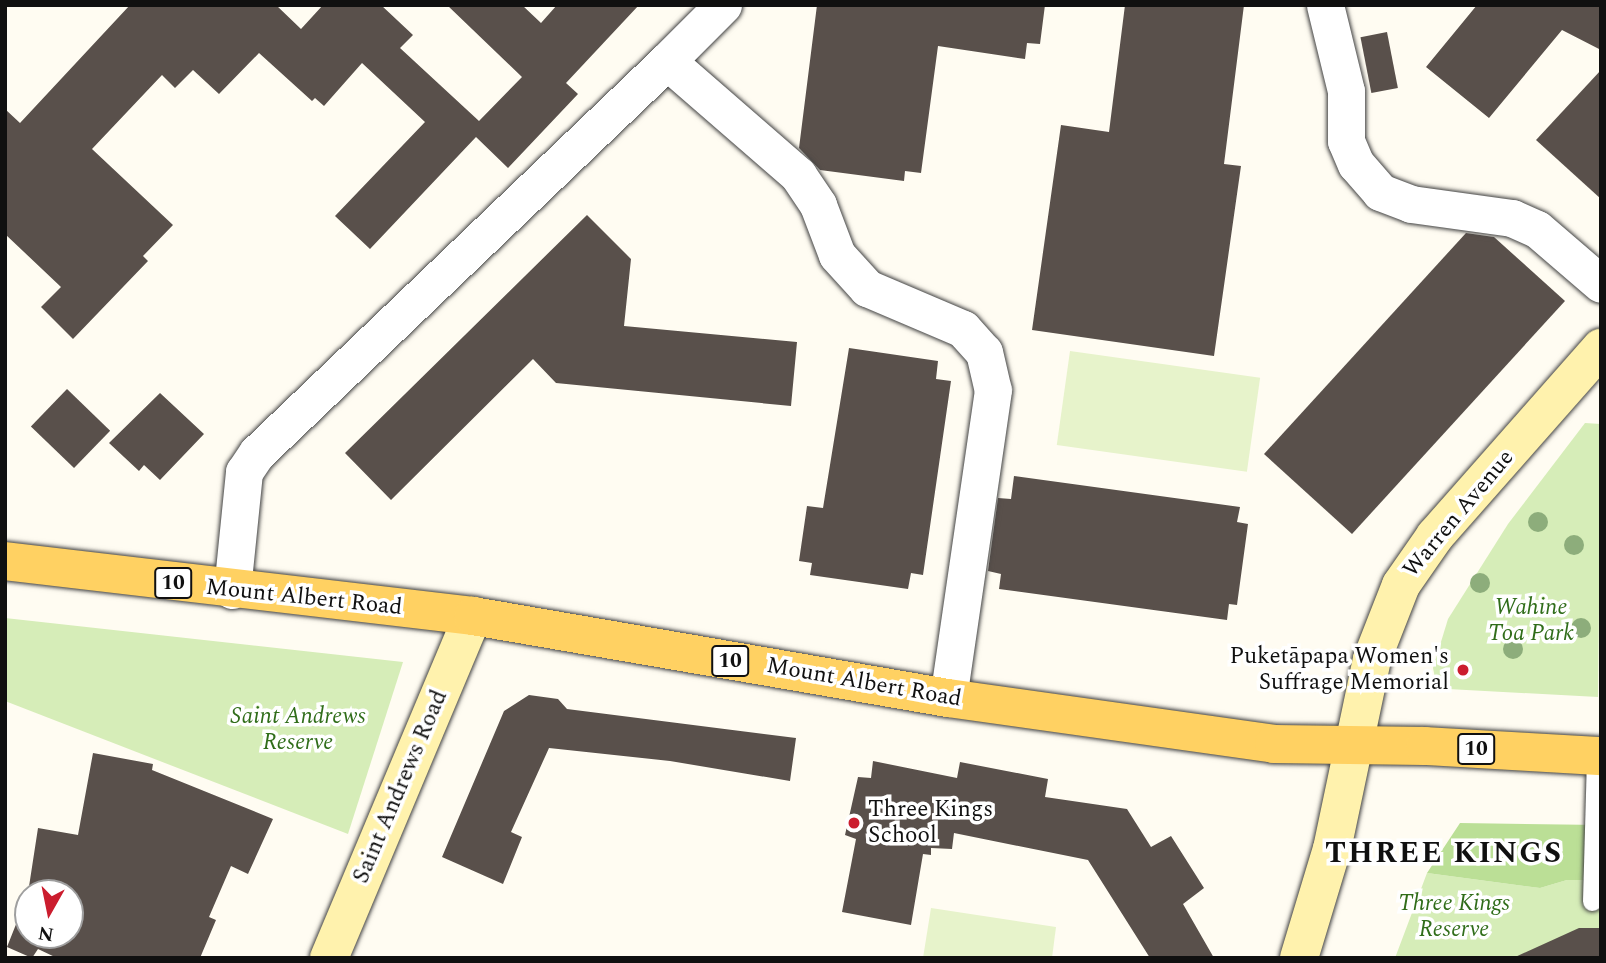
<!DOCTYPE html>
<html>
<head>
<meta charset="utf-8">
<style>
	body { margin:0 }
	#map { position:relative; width:1606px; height:963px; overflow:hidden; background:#fffcf2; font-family:Spectral,serif }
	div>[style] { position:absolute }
	.green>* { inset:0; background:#d6edb8 }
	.forest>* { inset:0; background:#bbdf96 }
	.pitch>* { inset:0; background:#e7f3cb; transform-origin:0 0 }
	.building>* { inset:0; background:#59504b; transform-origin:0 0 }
	.roads { filter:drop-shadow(0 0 2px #434343) drop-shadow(0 0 2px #434343) }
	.lane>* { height:19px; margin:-9.5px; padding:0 9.5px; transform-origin:9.5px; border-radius:9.5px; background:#fff }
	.street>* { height:37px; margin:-18.5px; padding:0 18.5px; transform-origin:18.5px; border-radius:18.5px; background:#fff }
	.secondary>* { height:38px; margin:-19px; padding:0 19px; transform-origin:19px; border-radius:19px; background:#fff2ad }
	.primary>* { height:38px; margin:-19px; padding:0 19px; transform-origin:19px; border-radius:19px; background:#ffd162 }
	.trees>* { width:20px; height:20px; margin:-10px; border-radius:50%; background:#8dad7b }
	.dots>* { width:19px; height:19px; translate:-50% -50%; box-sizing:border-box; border:4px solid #fff; border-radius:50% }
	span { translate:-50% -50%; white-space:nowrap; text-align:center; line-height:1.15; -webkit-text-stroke:7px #fff; paint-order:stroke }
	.shield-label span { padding:2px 5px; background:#fff; border:2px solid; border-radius:5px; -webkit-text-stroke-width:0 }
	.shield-label { font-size:21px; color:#101010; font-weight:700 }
	.street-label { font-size:23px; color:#101010 }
	.park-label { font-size:23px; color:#306d1a; font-style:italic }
	.poi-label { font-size:23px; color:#101010 }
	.right { translate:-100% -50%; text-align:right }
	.left { translate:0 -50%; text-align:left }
	.district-label { font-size:30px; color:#101010; font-weight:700; letter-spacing:2px }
	.frame { position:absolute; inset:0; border:7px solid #101010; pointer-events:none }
	.north { position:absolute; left:14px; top:879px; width:70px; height:70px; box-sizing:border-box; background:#fff; border:2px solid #9f9f9f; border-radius:50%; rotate:189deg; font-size:19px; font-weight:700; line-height:28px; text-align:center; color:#101010 }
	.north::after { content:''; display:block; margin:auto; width:24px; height:32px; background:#cb1d2e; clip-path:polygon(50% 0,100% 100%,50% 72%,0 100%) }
</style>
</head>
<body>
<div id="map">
	<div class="green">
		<i style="clip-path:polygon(1585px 423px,1601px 424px,1598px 697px,1448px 689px,1436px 683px,1433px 668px,1448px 619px,1508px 524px)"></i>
		<i style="clip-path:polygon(5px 618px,403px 662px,348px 834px,5px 701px)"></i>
		<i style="clip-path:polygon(1427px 873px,1540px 888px,1567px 880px,1601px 880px,1601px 958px,1395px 958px)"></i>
	</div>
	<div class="forest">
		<i style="clip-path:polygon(1460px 823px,1601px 825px,1601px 880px,1567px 880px,1540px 888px,1427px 873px)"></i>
	</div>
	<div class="pitch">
		<i style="left:1070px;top:351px;width:192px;height:95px;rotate:8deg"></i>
		<i style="clip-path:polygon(931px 908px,1056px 927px,1052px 958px,923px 958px)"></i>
	</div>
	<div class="building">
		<i style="clip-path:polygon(130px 5px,276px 5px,301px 29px,323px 5px,381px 5px,413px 35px,400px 48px,479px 121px,522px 77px,447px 5px,522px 5px,541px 23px,557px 5px,639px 5px,566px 83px,578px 94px,508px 168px,476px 137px,370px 249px,335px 216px,425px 122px,362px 63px,324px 106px,315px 98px,312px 101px,259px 53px,219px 94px,193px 70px,175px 88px,162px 75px,92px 149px,173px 225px,143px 256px,148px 261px,73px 339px,41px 307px,61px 287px,5px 234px,5px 109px,20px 123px)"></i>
		<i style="clip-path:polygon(817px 5px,1045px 5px,1040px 44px,1027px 43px,1025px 59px,938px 46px,921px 173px,905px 171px,904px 181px,820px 170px,799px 148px)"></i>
		<i style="clip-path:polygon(1125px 5px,1244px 5px,1224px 164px,1241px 166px,1214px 356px,1032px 330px,1061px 125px,1109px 132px)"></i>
		<i style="clip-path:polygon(1477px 5px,1601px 5px,1601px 50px,1562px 30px,1489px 118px,1426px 67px)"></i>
		<i style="left:1387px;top:32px;width:57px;height:27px;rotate:79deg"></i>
		<i style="clip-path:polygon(1601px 70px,1601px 199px,1536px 140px)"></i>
		<i style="clip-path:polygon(587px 215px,631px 259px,624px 326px,797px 342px,791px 406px,556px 383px,533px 359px,391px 500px,345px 453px)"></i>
		<i style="clip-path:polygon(1466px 233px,1494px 237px,1565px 301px,1352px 534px,1264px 454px)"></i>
		<i style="clip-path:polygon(849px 348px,938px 361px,936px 379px,951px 381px,923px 575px,911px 573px,908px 589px,810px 575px,812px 563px,799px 561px,807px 506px,823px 508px)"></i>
		<i style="left:67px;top:389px;width:60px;height:52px;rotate:44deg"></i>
		<i style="clip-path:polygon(160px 393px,204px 434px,160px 480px,144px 465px,139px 471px,109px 443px)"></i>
		<i style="clip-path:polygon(1014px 476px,1240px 507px,1237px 522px,1248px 524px,1237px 605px,1229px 604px,1227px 620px,999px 589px,1001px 574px,988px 571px,998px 498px,1011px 499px)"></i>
		<i style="clip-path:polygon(529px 695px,558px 699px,567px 709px,796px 738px,790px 781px,670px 761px,549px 748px,511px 832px,522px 837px,503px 884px,442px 857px,504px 711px)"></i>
		<i style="clip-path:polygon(93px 753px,153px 764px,152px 770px,273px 819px,248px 874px,231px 866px,209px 917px,216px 920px,200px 958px,57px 958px,38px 949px,32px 958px,7px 947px,28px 894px,28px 935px,70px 935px,70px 893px,28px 893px,38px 828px,78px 835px)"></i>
		<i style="clip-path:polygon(873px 761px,957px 778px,960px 762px,1048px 779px,1045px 797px,1127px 809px,1151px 847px,1171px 836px,1204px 888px,1183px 904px,1214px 958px,1150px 958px,1088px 860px,954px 833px,952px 849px,931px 848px,931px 855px,923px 854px,911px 925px,842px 912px,856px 839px,845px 835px,858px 777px,871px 778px)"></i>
		<i style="clip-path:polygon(1579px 928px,1601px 928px,1601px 958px,1513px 958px)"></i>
	</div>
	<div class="roads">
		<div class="lane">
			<i style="left:1592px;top:901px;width:146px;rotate:-88.4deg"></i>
		</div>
		<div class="street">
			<i style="left:723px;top:5px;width:79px;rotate:135deg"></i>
			<i style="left:667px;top:61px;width:174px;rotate:41deg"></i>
			<i style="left:798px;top:175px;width:36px;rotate:56deg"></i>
			<i style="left:818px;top:205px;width:53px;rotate:69.2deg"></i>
			<i style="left:837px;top:255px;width:45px;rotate:47.7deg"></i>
			<i style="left:867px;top:288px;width:104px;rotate:23.1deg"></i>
			<i style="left:963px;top:329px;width:31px;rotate:48deg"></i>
			<i style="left:984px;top:352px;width:39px;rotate:77deg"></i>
			<i style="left:993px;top:390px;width:311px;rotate:98.3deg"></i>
			<i style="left:1325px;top:5px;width:89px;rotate:76.3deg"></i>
			<i style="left:1346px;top:91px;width:50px;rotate:90deg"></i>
			<i style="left:1346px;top:141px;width:25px;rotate:67deg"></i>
			<i style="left:1356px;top:164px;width:37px;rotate:49deg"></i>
			<i style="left:1380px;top:192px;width:33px;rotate:21deg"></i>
			<i style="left:1411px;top:204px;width:102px;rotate:7.9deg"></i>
			<i style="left:1512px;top:218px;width:27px;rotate:24deg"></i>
			<i style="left:1537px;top:229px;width:84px;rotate:40.7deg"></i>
			<i style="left:232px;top:590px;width:119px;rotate:-84.2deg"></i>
			<i style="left:244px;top:472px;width:23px;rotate:-56deg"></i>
			<i style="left:257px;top:453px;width:567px;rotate:-43.71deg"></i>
		</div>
		<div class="secondary">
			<i style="left:329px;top:958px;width:371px;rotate:-67.2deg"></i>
			<i style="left:1299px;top:958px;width:114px;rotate:-73.2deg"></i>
			<i style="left:1332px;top:849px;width:194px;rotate:-78.1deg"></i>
			<i style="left:1372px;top:659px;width:79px;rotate:-68.6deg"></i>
			<i style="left:1401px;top:585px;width:60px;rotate:-55.2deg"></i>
			<i style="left:1435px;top:536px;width:251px;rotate:-48.6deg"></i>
		</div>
		<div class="primary">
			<i style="left:5px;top:561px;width:471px;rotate:6.7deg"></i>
			<i style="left:473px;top:616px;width:482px;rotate:9.8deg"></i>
			<i style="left:948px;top:698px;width:329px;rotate:8deg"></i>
			<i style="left:1274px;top:744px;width:151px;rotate:0.8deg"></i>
			<i style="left:1425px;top:746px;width:176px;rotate:3.3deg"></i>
		</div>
	</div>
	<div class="trees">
		<i style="left:1538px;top:522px"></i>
		<i style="left:1574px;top:545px"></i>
		<i style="left:1480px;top:583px"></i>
		<i style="left:1581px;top:628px"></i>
		<i style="left:1513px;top:649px"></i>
	</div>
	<div class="dots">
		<i style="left:1463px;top:670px;background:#cb1d2e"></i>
		<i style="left:854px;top:823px;background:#cb1d2e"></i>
	</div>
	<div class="shield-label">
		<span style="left:173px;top:583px">10</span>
		<span style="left:730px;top:661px">10</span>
		<span style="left:1476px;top:749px">10</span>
	</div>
	<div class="street-label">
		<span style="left:1459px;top:514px;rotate:-50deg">Warren Avenue</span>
		<span style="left:304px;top:598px;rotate:6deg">Mount Albert Road</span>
		<span style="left:864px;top:683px;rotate:10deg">Mount Albert Road</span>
		<span style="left:401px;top:787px;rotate:-67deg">Saint Andrews Road</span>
	</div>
	<div class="park-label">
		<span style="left:1531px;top:621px">Wahine<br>Toa Park</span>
		<span style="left:298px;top:730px">Saint Andrews<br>Reserve</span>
		<span style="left:1454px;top:917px">Three Kings<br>Reserve</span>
	</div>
	<div class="poi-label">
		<span class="right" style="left:1449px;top:670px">Puketāpapa Women's<br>Suffrage Memorial</span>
		<span class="left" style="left:868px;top:823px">Three Kings<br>School</span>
	</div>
	<div class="district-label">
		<span style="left:1444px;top:853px">THREE KINGS</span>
	</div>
	<div class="frame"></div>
	<div class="north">N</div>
</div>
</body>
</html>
